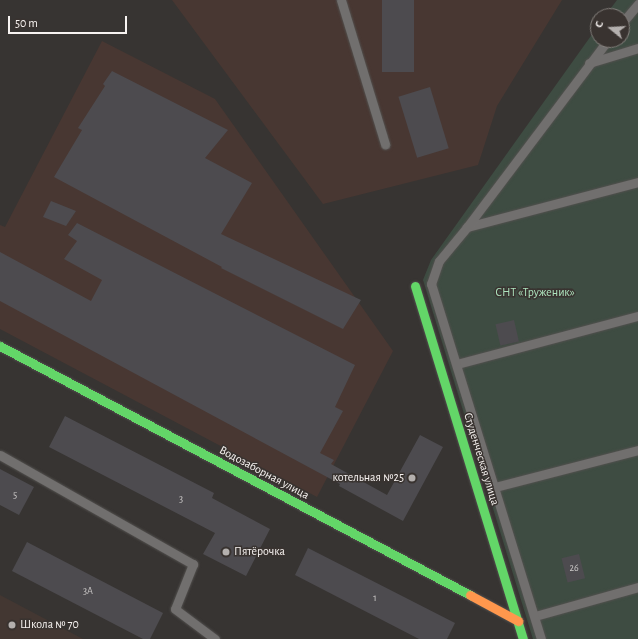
<!DOCTYPE html>
<html>
<head>
<meta charset="utf-8">
<style>
	body { margin:0 }
	#map { position:relative; width:638px; height:639px; overflow:hidden; background:#373432; font-family:"Alegreya Sans",sans-serif }
	div>[style] { position:absolute }
	.industrial>* { inset:0; background:#483732 }
	.built>* { inset:0; background:#433732 }
	.green>* { inset:0; background:#3e4c42 }
	.building>* { inset:0; background:#4d4b4f; transform-origin:0 0 }
	.roads { filter:drop-shadow(0 0 1px #52504e) drop-shadow(0 0 1px #52504e) }
	.lane>* { height:9px; margin:-4.5px; padding:0 4.5px; transform-origin:4.5px; border-radius:4.5px; background:#716f6e }
	.fast>* { height:9px; margin:-4.5px; padding:0 4.5px; transform-origin:4.5px; border-radius:4.5px; background:#63d668 }
	.slow>* { height:9px; margin:-4.5px; padding:0 4.5px; transform-origin:4.5px; border-radius:4.5px; background:#ff974d }
	.dots>* { width:11px; height:11px; translate:-50% -50%; box-sizing:border-box; border:2px solid #393330; border-radius:50% }
	span { translate:-50% -50%; white-space:nowrap; text-align:center; line-height:1.15; -webkit-text-stroke:3px #393330; paint-order:stroke }
	.number-label { font-size:10px; color:#ccc9c8 }
	.number-label span { -webkit-text-stroke-width:0 }
	.park-label { font-size:12px; color:#ace3bd }
	.street-label { font-size:12px; color:#f7f3f1 }
	.poi-label { font-size:12px; color:#f7f3f1 }
	.right { translate:-100% -50%; text-align:right }
	.left { translate:0 -50%; text-align:left }
	.north { position:absolute; left:590px; top:8px; width:40px; height:40px; box-sizing:border-box; background:#393330; border:1px solid #85807d; border-radius:50%; rotate:288deg; font-size:11px; font-weight:700; line-height:16px; text-align:center; color:#f7f3f1 }
	.north::after { content:''; display:block; margin:auto; width:14px; height:18px; background:#b4b0ae; clip-path:polygon(50% 0,100% 100%,50% 72%,0 100%) }
	.scale { position:absolute; left:8px; top:16px; width:119px; height:18px; box-sizing:border-box; border:2px solid #f7f3f1; border-top:0; padding-left:5px; font-size:12px; line-height:14px; white-space:nowrap; color:#f7f3f1; -webkit-text-stroke:3px #393330; paint-order:stroke }
</style>
</head>
<body>
<div id="map">
	<div class="industrial">
		<i style="clip-path:polygon(172px 0,562px 0,497px 106px,478px 165px,323px 204px)"></i>
		<i style="clip-path:polygon(102px 41px,215px 99px,393px 351px,317px 497px,0 329px,0 225px,5px 227px)"></i>
	</div>
	<div class="built">
		<i style="clip-path:polygon(0 595px,83px 639px,0 639px)"></i>
	</div>
	<div class="green">
		<i style="clip-path:polygon(617px 0,638px 0,638px 639px,533px 639px,423px 280px,431px 260px,598px 26px,598px 40px,622px 40px,622px 16px,605px 16px)"></i>
	</div>
	<div class="building">
		<i style="left:382px;top:0;width:32px;height:72px"></i>
		<i style="clip-path:polygon(112px 71px,228px 130px,205px 158px,252px 183px,221px 234px,361px 300px,343px 329px,221px 268px,222px 267px,54px 177px,82px 130px,78px 128px,105px 86px,103px 84px)"></i>
		<i style="left:430px;top:87px;width:64px;height:33px;rotate:73deg"></i>
		<i style="clip-path:polygon(51px 201px,76px 211px,66px 226px,43px 217px)"></i>
		<i style="clip-path:polygon(77px 223px,355px 365px,335px 407px,343px 411px,320px 453px,334px 460px,331px 464px,387px 495px,420px 435px,443px 447px,403px 521px,339px 486px,340px 484px,0 301px,0 252px,91px 301px,102px 280px,64px 259px,77px 241px,68px 235px)"></i>
		<i style="left:514px;top:320px;width:22px;height:19px;rotate:77deg"></i>
		<i style="clip-path:polygon(65px 416px,214px 493px,212px 498px,270px 529px,246px 576px,203px 554px,215px 533px,49px 447px)"></i>
		<i style="clip-path:polygon(0 469px,34px 487px,19px 515px,0 505px)"></i>
		<i style="clip-path:polygon(27px 542px,163px 613px,150px 639px,143px 639px,12px 571px)"></i>
		<i style="clip-path:polygon(308px 548px,455px 623px,447px 639px,419px 639px,295px 575px)"></i>
		<i style="left:579px;top:554px;width:25px;height:18px;rotate:76deg"></i>
	</div>
	<div class="roads">
		<div class="lane">
			<i style="left:341px;top:0;width:151px;rotate:73deg"></i>
			<i style="left:622px;top:23px;width:25px;rotate:-50deg"></i>
			<i style="left:589px;top:63px;width:51px;rotate:-17deg"></i>
			<i style="left:467px;top:227px;width:177px;rotate:-14.7deg"></i>
			<i style="left:457px;top:364px;width:187px;rotate:-14.9deg"></i>
			<i style="left:0;top:455px;width:222px;rotate:29.5deg"></i>
			<i style="left:193px;top:564px;width:48px;rotate:111.8deg"></i>
			<i style="left:175px;top:609px;width:50px;rotate:36.9deg"></i>
			<i style="left:495px;top:487px;width:148px;rotate:-14.5deg"></i>
			<i style="left:535px;top:616px;width:107px;rotate:-15.7deg"></i>
			<i style="left:541px;top:639px;width:372px;rotate:-107.2deg"></i>
			<i style="left:431px;top:284px;width:24px;rotate:-71deg"></i>
			<i style="left:439px;top:261px;width:44px;rotate:-50.5deg"></i>
			<i style="left:467px;top:227px;width:234px;rotate:-53deg"></i>
		</div>
		<div class="fast">
			<i style="left:415px;top:286px;width:369px;rotate:73deg"></i>
			<i style="left:0;top:346px;width:532px;rotate:27.91deg"></i>
		</div>
		<div class="slow">
			<i style="left:470px;top:595px;width:55px;rotate:28.4deg"></i>
		</div>
	</div>
	<div class="dots">
		<i style="left:412px;top:478px;background:#b4b0ae"></i>
		<i style="left:226px;top:552px;background:#b4b0ae"></i>
		<i style="left:12px;top:625px;background:#b4b0ae"></i>
	</div>
	<div class="number-label">
		<span style="left:15px;top:496px">5</span>
		<span style="left:181px;top:500px">3</span>
		<span style="left:574px;top:569px">26</span>
		<span style="left:88px;top:592px">3А</span>
		<span style="left:375px;top:599px">1</span>
	</div>
	<div class="park-label">
		<span style="left:535px;top:293px">СНТ «Труженик»</span>
	</div>
	<div class="street-label">
		<span style="left:481px;top:459px;rotate:73deg">Студенческая улица</span>
		<span style="left:264px;top:473px;rotate:28deg">Водозаборная улица</span>
	</div>
	<div class="poi-label">
		<span class="right" style="left:404px;top:478px">котельная №25</span>
		<span class="left" style="left:234px;top:552px">Пятёрочка</span>
		<span class="left" style="left:20px;top:625px">Школа № 70</span>
	</div>
	<div class="north">С</div>
	<div class="scale">50 m</div>
</div>
</body>
</html>
